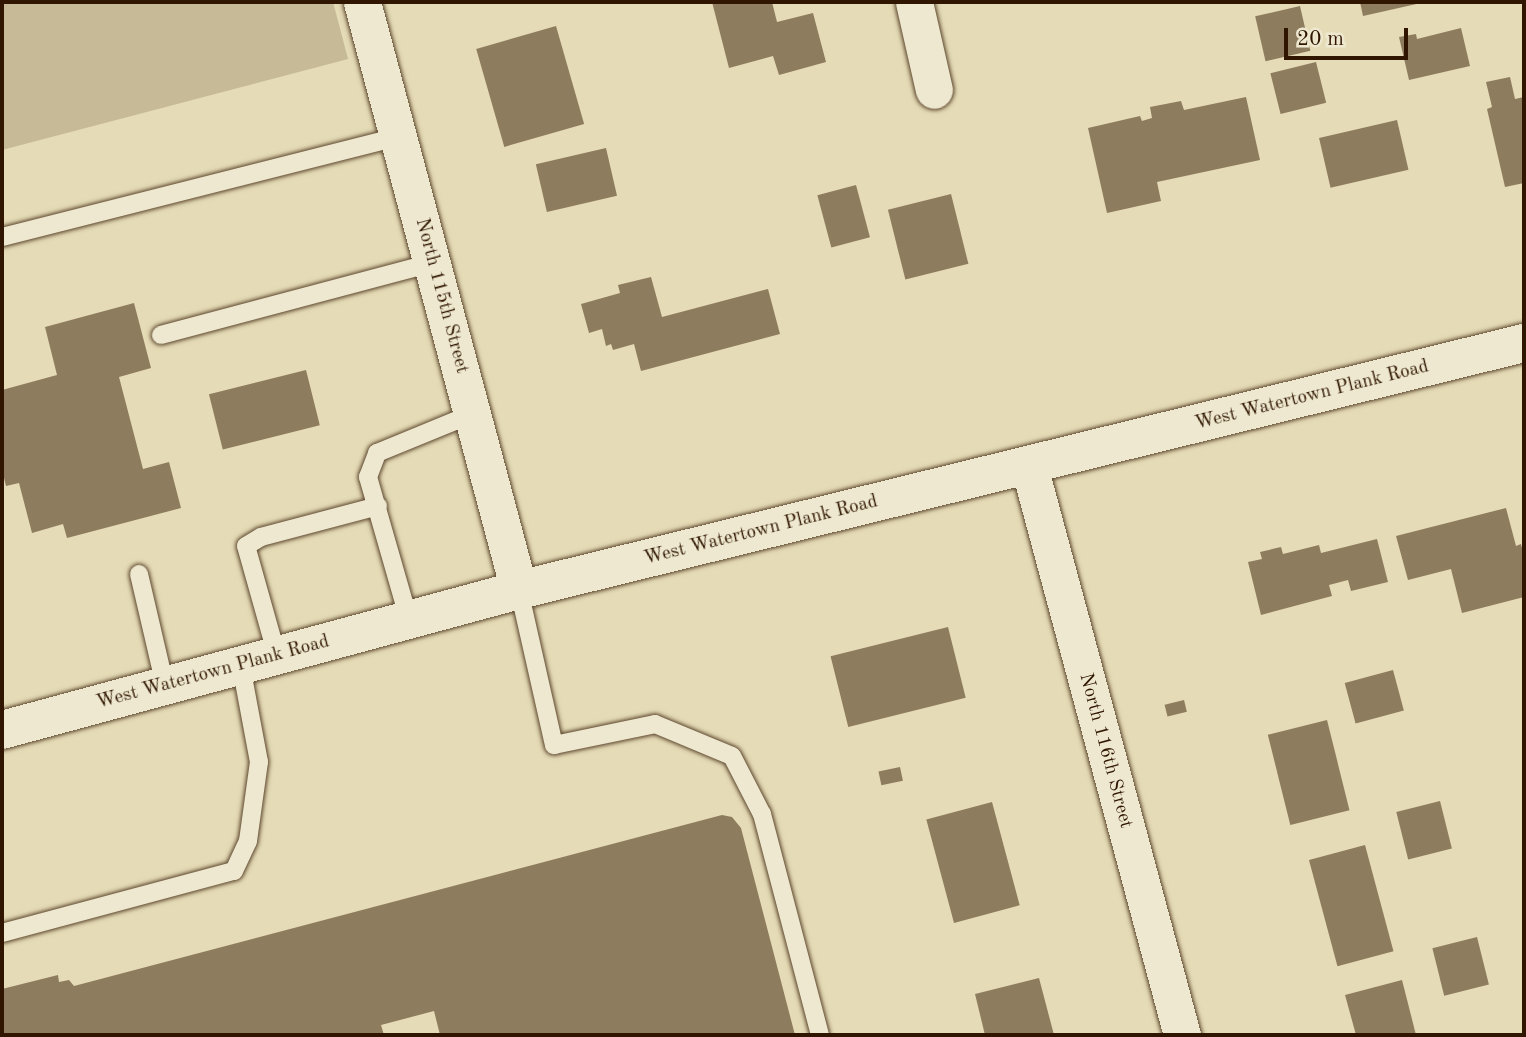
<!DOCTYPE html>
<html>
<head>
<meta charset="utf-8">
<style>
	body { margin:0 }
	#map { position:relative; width:1526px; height:1037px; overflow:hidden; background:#e5dbb6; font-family:"Old Standard TT",serif }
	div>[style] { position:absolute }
	.green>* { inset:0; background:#c6ba97 }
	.building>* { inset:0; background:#8e7c5f; transform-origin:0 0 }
	.roads { filter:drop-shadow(0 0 2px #5d472e) drop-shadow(0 0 2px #5d472e) }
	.lane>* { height:18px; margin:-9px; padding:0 9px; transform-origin:9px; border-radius:9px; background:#eee8d0 }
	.street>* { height:37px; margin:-18.5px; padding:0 18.5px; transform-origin:18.5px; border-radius:18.5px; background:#eee8d0 }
	.secondary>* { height:38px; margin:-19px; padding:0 19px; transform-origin:19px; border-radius:19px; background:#eee8d0 }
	span { translate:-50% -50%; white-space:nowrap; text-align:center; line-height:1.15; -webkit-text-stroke:6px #eee8d0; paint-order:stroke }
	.street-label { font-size:19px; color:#301600 }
	.frame { position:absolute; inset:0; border:4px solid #301600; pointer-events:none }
	.scale { position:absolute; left:1284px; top:28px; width:124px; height:32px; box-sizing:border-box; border:4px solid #301600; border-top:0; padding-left:9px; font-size:21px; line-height:24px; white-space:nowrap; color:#301600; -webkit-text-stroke:5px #eee8d0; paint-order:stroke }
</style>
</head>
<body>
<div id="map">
	<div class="green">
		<i style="clip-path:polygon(2px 2px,333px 2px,348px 59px,2px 150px)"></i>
	</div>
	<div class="building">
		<i style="clip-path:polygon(712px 2px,772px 2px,777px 22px,813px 13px,826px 62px,779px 75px,773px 56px,729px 68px)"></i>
		<i style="clip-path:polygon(1360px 2px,1421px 2px,1421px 3px,1363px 16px)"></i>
		<i style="left:1300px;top:6px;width:46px;height:46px;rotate:77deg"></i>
		<i style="left:556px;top:26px;width:102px;height:83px;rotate:74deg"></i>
		<i style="clip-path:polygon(1461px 28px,1470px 66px,1409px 80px,1399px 37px,1416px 34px,1417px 39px)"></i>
		<i style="left:1316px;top:62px;width:42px;height:47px;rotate:76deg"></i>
		<i style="clip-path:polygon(1510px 77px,1515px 99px,1524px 97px,1524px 183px,1505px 187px,1487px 109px,1492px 107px,1486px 82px)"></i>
		<i style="clip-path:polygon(1246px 97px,1260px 160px,1157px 182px,1161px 201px,1107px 213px,1088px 128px,1140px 116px,1142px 121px,1152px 118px,1150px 107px,1181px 101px,1184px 110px)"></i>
		<i style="left:1397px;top:120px;width:51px;height:80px;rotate:77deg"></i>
		<i style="left:606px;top:148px;width:49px;height:72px;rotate:77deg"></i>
		<i style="left:856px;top:185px;width:54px;height:40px;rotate:75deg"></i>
		<i style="left:951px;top:194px;width:72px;height:65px;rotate:76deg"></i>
		<i style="clip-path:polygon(651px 277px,662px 317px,768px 289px,780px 334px,641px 371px,634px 344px,613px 350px,611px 344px,606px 346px,602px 329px,589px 333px,581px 304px,620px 293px,618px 285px)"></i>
		<i style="clip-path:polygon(134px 303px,151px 368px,119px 377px,143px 469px,169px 462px,181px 508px,67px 538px,63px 524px,32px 533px,19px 483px,6px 486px,2px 470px,2px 390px,57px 375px,45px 327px)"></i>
		<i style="left:306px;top:370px;width:57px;height:100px;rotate:76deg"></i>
		<i style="clip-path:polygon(1506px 508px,1516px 546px,1521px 544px,1524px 557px,1524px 597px,1462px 613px,1451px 569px,1408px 580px,1396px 536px)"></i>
		<i style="clip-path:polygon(1377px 539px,1388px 582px,1351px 591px,1348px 580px,1329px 585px,1332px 596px,1261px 615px,1248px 562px,1262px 559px,1260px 552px,1281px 547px,1283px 554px,1319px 545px,1321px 553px)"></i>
		<i style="left:948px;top:627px;width:73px;height:121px;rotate:76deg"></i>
		<i style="left:1393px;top:670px;width:42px;height:50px;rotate:75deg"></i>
		<i style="left:1184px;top:700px;width:12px;height:20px;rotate:76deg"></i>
		<i style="left:1327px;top:720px;width:93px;height:61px;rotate:76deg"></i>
		<i style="left:900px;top:767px;width:14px;height:22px;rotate:78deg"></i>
		<i style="left:1440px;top:801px;width:49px;height:45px;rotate:76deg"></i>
		<i style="left:992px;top:802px;width:107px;height:68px;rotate:75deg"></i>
		<i style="clip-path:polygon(722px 815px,732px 817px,741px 828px,795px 1035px,440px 1035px,434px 1011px,381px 1025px,384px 1035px,2px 1035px,2px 989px,58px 975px,59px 982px,69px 980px,74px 986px)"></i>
		<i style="left:1365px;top:845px;width:110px;height:58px;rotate:75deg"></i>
		<i style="left:1477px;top:937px;width:49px;height:46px;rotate:76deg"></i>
		<i style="clip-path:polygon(1039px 978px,1054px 1035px,985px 1035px,975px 994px)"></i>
		<i style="clip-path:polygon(1402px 980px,1416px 1035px,1356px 1035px,1345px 995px)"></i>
	</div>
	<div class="roads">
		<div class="lane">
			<i style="left:2px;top:237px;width:408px;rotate:-14.2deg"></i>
			<i style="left:161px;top:335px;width:280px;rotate:-14.9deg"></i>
			<i style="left:139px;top:574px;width:115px;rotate:76.9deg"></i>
			<i style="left:519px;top:590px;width:159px;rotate:77.3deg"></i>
			<i style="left:554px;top:745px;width:103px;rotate:-11.7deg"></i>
			<i style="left:655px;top:724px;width:83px;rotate:22.6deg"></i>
			<i style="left:732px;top:756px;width:65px;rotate:62.7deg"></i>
			<i style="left:762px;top:814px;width:228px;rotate:75.3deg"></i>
			<i style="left:409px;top:620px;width:149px;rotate:-106deg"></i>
			<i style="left:368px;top:477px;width:26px;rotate:-69deg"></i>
			<i style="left:377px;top:453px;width:103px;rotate:-22.3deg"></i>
			<i style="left:277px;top:656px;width:114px;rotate:-105.7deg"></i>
			<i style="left:246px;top:546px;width:17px;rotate:-31deg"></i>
			<i style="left:261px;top:537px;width:121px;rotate:-14.8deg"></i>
			<i style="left:2px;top:933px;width:240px;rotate:-15deg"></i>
			<i style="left:234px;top:871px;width:33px;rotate:-65deg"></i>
			<i style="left:248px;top:841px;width:80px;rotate:-82.1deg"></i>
			<i style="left:259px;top:762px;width:98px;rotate:-100.6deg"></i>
		</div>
		<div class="street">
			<i style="left:362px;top:2px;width:609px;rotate:75.05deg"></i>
			<i style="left:914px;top:2px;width:90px;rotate:77.2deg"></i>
			<i style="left:1029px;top:466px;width:589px;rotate:74.95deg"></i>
		</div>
		<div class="secondary">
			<i style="left:2px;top:730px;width:536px;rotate:-15.15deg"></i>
			<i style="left:519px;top:590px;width:1035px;rotate:-13.81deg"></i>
		</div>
	</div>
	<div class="street-label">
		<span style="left:441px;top:296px;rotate:75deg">North 115th Street</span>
		<span style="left:1312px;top:396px;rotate:-14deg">West Watertown Plank Road</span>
		<span style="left:761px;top:531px;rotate:-14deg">West Watertown Plank Road</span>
		<span style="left:213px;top:673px;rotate:-15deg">West Watertown Plank Road</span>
		<span style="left:1105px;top:751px;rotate:75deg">North 116th Street</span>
	</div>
	<div class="frame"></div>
	<div class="scale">20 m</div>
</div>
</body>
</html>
